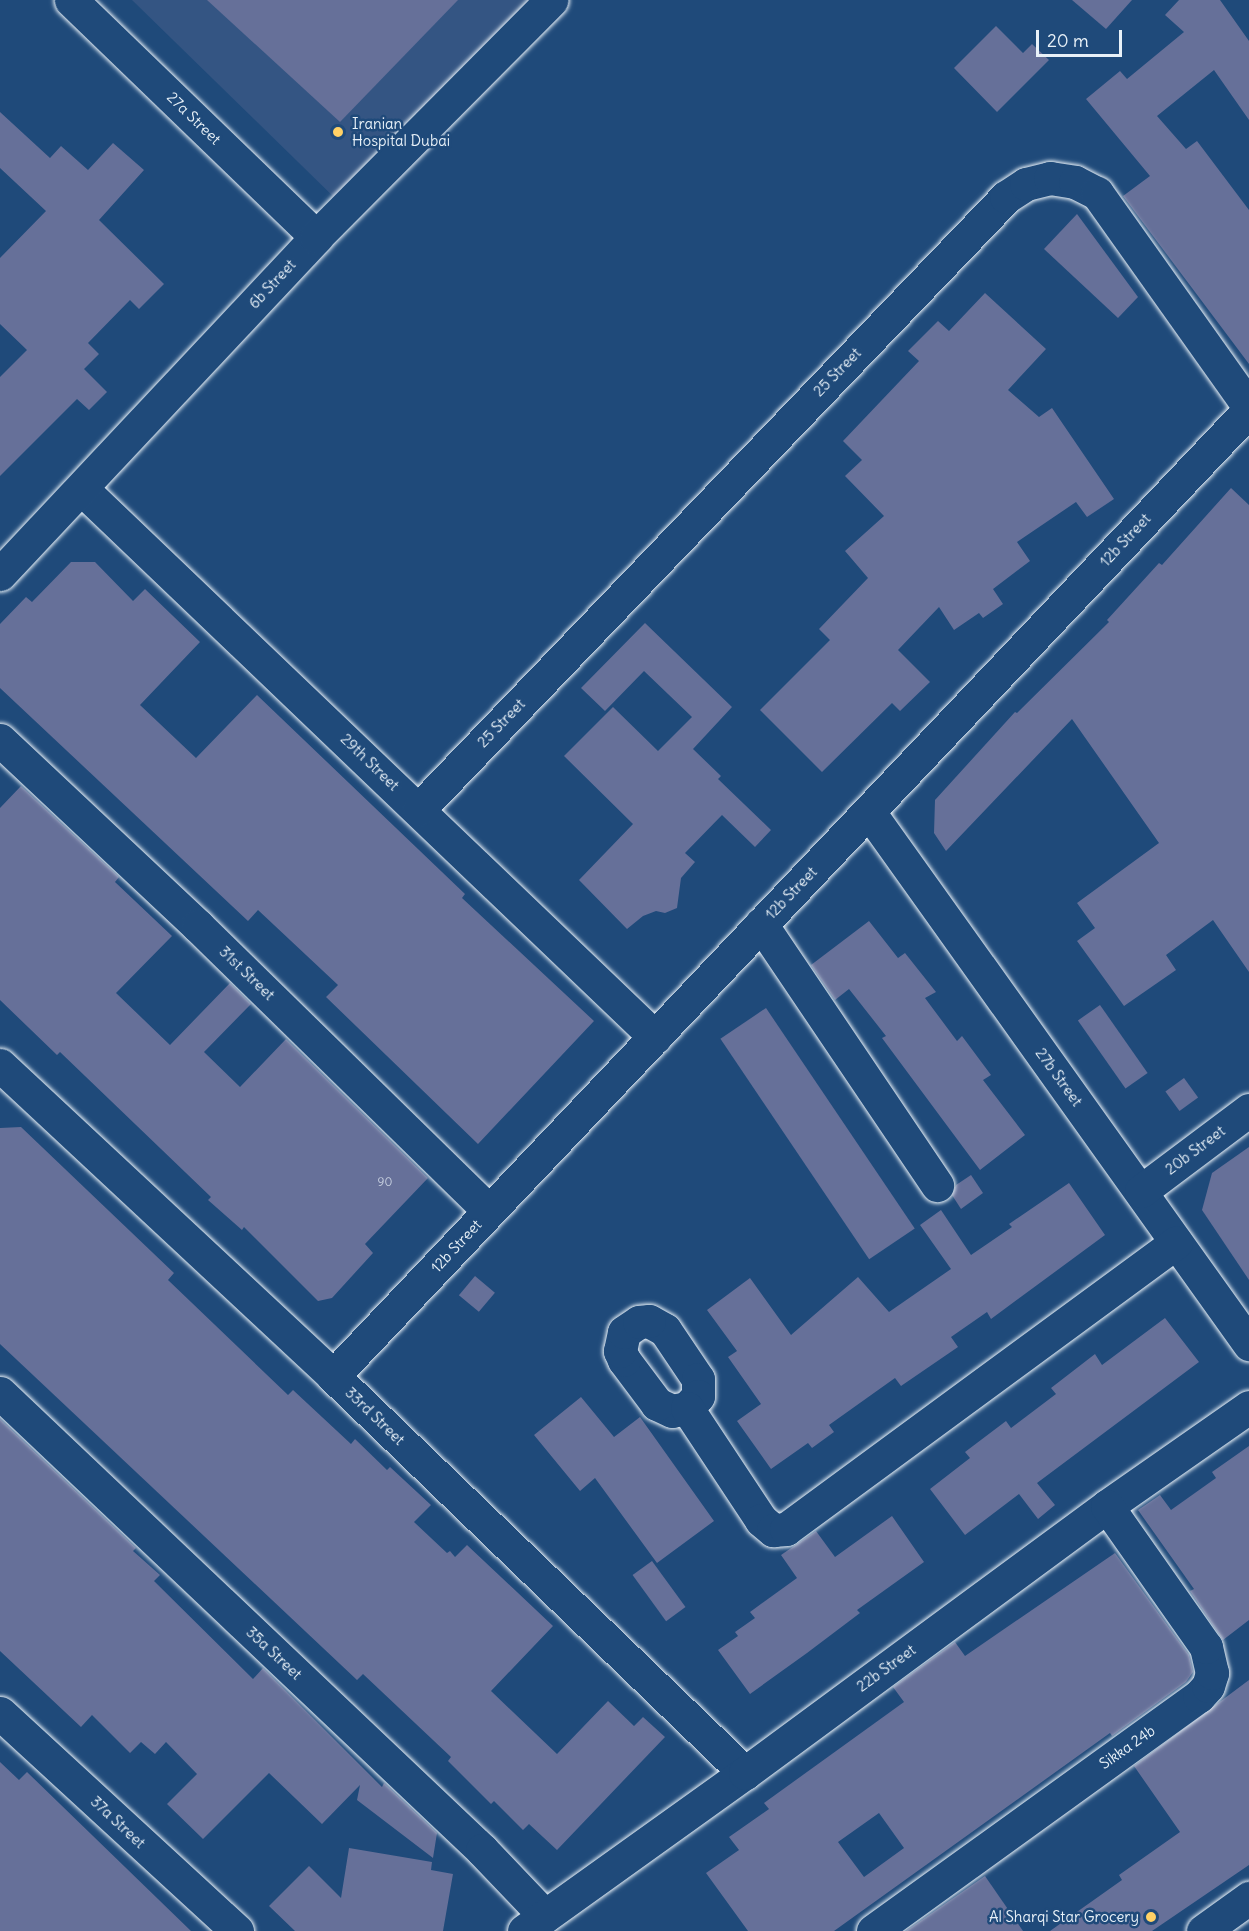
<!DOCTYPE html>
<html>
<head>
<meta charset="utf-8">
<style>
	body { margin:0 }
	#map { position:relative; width:1249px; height:1931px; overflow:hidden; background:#1f4a7a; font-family:Delius,sans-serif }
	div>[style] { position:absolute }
	.built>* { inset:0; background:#345583 }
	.building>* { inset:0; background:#667099; transform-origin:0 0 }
	.roads { filter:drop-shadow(0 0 2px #e8f1f8) drop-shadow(0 0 2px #e8f1f8) }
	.minor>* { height:33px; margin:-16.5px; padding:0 16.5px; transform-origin:16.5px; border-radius:16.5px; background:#1f4a7a }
	.dots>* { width:16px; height:16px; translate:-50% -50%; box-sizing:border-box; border:3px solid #1f4a7a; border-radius:50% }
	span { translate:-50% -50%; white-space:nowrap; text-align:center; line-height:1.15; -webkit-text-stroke:5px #1f4a7a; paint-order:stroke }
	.number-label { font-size:12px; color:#c8d1e0 }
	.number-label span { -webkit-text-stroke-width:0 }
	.street-label { font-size:15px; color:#e8f1f8 }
	.poi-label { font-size:15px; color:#e8f1f8 }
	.left { translate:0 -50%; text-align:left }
	.right { translate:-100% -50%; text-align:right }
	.scale { position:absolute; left:1036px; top:30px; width:86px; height:27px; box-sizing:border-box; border:3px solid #e8f1f8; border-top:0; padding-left:8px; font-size:18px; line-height:21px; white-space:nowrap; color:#e8f1f8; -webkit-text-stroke:4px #1f4a7a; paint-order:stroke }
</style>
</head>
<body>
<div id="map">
	<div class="built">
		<i style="clip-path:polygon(132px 0,532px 0,341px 204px)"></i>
	</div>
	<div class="building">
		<i style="clip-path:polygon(207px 0,458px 0,340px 122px)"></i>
		<i style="clip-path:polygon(1072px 0,1132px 0,1106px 29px)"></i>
		<i style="clip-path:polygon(1179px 0,1220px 0,1249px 41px,1249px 120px,1214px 70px,1157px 116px,1186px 149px,1197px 141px,1249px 210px,1249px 364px,1123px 196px,1150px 176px,1086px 99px,1120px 71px,1127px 79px,1184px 32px,1165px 15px)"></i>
		<i style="clip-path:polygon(996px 26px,1023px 53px,1032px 44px,1049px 60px,997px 112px,954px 68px)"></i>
		<i style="clip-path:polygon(0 112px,50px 158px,61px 146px,88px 170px,113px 143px,144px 170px,99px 220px,164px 284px,139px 309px,130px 300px,88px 343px,99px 354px,84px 369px,107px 392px,89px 410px,77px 399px,0 476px,0 377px,27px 350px,0 324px,0 258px,46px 211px,0 168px)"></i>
		<i style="clip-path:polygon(1077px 214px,1138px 297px,1118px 318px,1044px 249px)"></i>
		<i style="clip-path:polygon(985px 293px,1046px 349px,1008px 390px,1039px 417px,1052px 408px,1114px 499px,1087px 517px,1076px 502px,1017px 542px,1030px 561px,993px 589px,1003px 604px,983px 618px,979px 613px,954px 630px,939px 607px,898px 650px,930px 682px,900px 711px,892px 703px,822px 772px,760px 710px,830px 640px,819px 629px,868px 578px,845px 551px,884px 516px,845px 476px,862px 460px,843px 441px,919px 361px,908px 351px,938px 321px,949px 331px)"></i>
		<i style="clip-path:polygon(1231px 488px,1249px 505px,1249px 972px,1213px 920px,1166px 955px,1176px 970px,1124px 1006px,1077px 941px,1095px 928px,1077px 903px,1159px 843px,1072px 719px,946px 851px,934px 833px,935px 800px,1015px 712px,1017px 713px,1109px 622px,1107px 620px,1159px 563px,1162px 565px)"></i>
		<i style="clip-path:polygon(71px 562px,95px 562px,133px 601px,145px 589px,200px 642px,140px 705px,196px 758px,257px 695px,465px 894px,462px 898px,594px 1021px,478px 1144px,326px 997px,338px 985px,258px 910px,248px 921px,0 688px,0 624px,26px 597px,32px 602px)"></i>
		<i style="clip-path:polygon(645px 623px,732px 707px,693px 749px,721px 776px,718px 779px,771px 830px,755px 847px,722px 815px,685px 853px,695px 862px,681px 878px,677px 908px,665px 913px,656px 911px,643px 916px,627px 929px,579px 880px,633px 824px,564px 756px,613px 707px,658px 751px,692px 717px,644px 671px,605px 711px,581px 688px)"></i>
		<i style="clip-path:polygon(21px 786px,119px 877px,115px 882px,172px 936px,116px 993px,170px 1045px,230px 983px,251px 1004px,204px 1052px,240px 1087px,286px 1039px,428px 1178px,365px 1244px,373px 1253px,332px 1298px,318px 1301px,244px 1227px,242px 1230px,208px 1200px,211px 1197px,60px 1052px,57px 1055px,0 1000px,0 808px)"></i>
		<i style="clip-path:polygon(869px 921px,898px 958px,905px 953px,936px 992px,925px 998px,957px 1041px,962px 1036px,991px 1075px,983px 1080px,1025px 1135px,980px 1170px,882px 1038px,886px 1036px,849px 989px,835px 1000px,811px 965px)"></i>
		<i style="left:1100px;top:1005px;width:83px;height:27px;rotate:55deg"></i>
		<i style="left:766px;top:1008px;width:266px;height:55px;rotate:56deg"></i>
		<i style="left:1184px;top:1078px;width:24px;height:23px;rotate:54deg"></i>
		<i style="clip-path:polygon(21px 1127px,174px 1273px,168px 1280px,288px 1395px,293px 1390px,351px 1444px,355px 1439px,387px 1470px,390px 1467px,431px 1505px,414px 1522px,447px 1553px,450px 1551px,455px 1557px,467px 1545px,553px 1626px,491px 1691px,557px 1754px,608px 1701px,634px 1726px,643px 1717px,665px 1737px,557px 1850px,529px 1824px,523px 1830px,494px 1801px,491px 1804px,448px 1761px,451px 1757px,363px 1674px,357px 1680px,0 1344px,0 1128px)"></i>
		<i style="clip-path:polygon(1249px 1147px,1249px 1280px,1202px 1210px,1212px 1173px)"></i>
		<i style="clip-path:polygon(971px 1175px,983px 1193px,961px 1209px,952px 1195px,956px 1185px)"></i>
		<i style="clip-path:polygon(1069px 1183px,1105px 1235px,991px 1319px,987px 1312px,951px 1337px,958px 1347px,901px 1386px,895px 1378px,829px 1425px,834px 1432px,812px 1448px,808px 1443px,771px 1469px,737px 1421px,761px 1404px,728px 1357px,737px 1351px,707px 1310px,750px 1278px,791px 1335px,858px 1277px,889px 1312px,951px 1269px,920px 1225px,941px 1210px,971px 1255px,1012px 1227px,1009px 1224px)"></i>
		<i style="left:475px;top:1276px;width:26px;height:25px;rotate:40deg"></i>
		<i style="clip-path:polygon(1165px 1318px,1199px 1362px,1037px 1483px,1055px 1505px,1038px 1519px,1019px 1494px,965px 1535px,930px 1489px,970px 1458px,965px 1452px,1006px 1421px,1011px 1428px,1056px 1394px,1051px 1388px,1095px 1354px,1102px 1365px)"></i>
		<i style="clip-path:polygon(581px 1397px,614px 1437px,640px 1417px,714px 1521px,657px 1563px,595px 1478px,580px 1491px,534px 1435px)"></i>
		<i style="clip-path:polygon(0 1419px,136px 1548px,133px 1551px,160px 1575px,154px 1581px,253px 1679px,263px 1668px,382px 1787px,384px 1783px,437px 1833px,433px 1858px,357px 1800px,360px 1785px,322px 1824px,269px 1773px,203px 1839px,167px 1804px,197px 1774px,166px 1742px,155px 1754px,141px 1742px,130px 1753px,92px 1715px,81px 1727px,0 1651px)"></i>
		<i style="clip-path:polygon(1249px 1446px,1249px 1620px,1223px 1640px,1190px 1591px,1194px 1589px,1138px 1510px,1160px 1495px,1171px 1510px,1216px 1478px,1212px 1472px)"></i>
		<i style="clip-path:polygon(892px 1516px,924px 1562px,857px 1610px,860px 1613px,807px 1653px,750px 1694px,718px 1650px,738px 1636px,735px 1632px,755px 1618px,750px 1612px,797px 1578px,781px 1555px,816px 1531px,835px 1557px)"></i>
		<i style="clip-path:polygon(evenodd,1115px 1553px,1189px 1655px,1193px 1672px,1186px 1682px,1112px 1736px,1110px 1733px,834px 1931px,748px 1931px,706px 1873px,739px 1850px,729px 1837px,769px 1809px,764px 1803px,904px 1702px,893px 1687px,955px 1642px,965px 1656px,1115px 1553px,879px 1813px,904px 1848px,864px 1877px,838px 1842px,879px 1813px)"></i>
		<i style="left:652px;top:1561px;width:57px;height:24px;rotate:54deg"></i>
		<i style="clip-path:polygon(1249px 1680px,1249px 1865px,1152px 1931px,1050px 1931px,1122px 1880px,1119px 1875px,1180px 1832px,1134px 1766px)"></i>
		<i style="clip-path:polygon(0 1762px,19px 1780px,27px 1772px,191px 1931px,0 1931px)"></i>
		<i style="clip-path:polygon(349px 1848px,432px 1862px,431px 1870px,453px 1874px,443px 1931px,295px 1931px,269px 1906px,309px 1866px,341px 1898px)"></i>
		<i style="clip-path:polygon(985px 1876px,1023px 1931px,906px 1931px)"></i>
	</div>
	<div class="roads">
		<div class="minor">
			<i style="left:71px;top:0;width:341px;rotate:44deg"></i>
			<i style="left:82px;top:489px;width:793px;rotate:43.72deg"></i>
			<i style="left:0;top:574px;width:462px;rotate:-46.8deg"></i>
			<i style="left:316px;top:237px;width:334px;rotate:-45.2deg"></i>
			<i style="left:0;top:740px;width:272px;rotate:43.2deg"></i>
			<i style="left:198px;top:926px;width:407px;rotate:44.4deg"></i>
			<i style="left:419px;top:809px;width:848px;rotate:-46.19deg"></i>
			<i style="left:1006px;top:197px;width:24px;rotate:-33deg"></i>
			<i style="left:1026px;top:184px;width:25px;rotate:-14deg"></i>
			<i style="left:1050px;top:178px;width:25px;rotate:9deg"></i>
			<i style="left:1075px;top:182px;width:25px;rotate:27deg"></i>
			<i style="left:1097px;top:193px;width:262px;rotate:54.6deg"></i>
			<i style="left:869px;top:812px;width:654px;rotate:54.46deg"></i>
			<i style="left:761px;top:924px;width:315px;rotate:56deg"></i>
			<i style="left:0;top:1065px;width:456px;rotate:43deg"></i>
			<i style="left:333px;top:1376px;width:572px;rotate:43.94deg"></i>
			<i style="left:1141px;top:1191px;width:135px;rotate:-36.9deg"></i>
			<i style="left:649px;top:1321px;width:18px;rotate:29deg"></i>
			<i style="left:665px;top:1330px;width:59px;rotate:56deg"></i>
			<i style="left:698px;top:1379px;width:17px;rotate:90deg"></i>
			<i style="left:698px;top:1396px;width:16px;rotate:133deg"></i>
			<i style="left:687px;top:1408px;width:15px;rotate:169deg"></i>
			<i style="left:672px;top:1411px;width:17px;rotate:-155deg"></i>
			<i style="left:657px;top:1404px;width:55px;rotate:-126.9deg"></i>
			<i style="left:624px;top:1360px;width:10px;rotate:-114deg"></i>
			<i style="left:620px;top:1351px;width:19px;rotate:-78deg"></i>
			<i style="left:624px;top:1332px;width:18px;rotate:-34deg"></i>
			<i style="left:639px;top:1322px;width:10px;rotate:-6deg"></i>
			<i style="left:333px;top:1376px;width:1331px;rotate:-46.52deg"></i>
			<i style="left:0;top:1393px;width:664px;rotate:43.47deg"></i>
			<i style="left:482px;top:1850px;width:91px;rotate:46.3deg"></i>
			<i style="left:687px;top:1408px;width:134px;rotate:56.5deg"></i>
			<i style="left:761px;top:1520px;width:16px;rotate:40deg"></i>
			<i style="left:773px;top:1530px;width:13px;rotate:-4deg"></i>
			<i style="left:786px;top:1529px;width:484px;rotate:-36.3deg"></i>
			<i style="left:0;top:1713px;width:322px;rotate:42.6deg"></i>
			<i style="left:524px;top:1931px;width:272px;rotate:-35.6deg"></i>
			<i style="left:745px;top:1773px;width:450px;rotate:-36.4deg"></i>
			<i style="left:1107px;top:1506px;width:173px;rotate:-34.9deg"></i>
			<i style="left:873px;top:1931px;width:402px;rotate:-35.8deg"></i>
			<i style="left:1199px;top:1696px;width:13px;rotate:-48deg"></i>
			<i style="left:1208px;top:1686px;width:14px;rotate:-73deg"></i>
			<i style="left:1212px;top:1673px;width:27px;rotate:-103deg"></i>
			<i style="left:1206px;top:1647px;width:172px;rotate:-125.1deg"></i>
			<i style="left:1203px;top:1931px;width:57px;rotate:-35.7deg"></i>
		</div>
	</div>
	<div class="dots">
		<i style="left:338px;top:132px;background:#ffd166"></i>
		<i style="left:1151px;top:1917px;background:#ffd166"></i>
	</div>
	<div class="number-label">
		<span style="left:385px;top:1182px">90</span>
	</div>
	<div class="street-label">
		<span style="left:194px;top:118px;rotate:44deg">27a Street</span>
		<span style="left:272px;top:284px;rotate:-47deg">6b Street</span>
		<span style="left:837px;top:372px;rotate:-46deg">25 Street</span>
		<span style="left:1125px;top:540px;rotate:-47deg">12b Street</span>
		<span style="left:501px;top:723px;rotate:-46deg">25 Street</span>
		<span style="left:370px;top:762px;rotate:44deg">29th Street</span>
		<span style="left:791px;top:893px;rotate:-46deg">12b Street</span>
		<span style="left:247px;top:973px;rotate:44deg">31st Street</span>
		<span style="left:1059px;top:1077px;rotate:54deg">27b Street</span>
		<span style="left:1195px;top:1150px;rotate:-37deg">20b Street</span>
		<span style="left:456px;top:1246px;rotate:-47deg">12b Street</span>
		<span style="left:375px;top:1416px;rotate:44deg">33rd Street</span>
		<span style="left:274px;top:1653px;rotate:43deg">35a Street</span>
		<span style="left:886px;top:1668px;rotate:-36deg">22b Street</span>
		<span style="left:1127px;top:1747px;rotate:-35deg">Sikka 24b</span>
		<span style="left:118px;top:1822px;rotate:43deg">37a Street</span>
	</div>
	<div class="poi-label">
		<span class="left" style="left:352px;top:132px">Iranian<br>Hospital Dubai</span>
		<span class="right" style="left:1139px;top:1917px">Al Sharqi Star Grocery</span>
	</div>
	<div class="scale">20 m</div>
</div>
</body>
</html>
